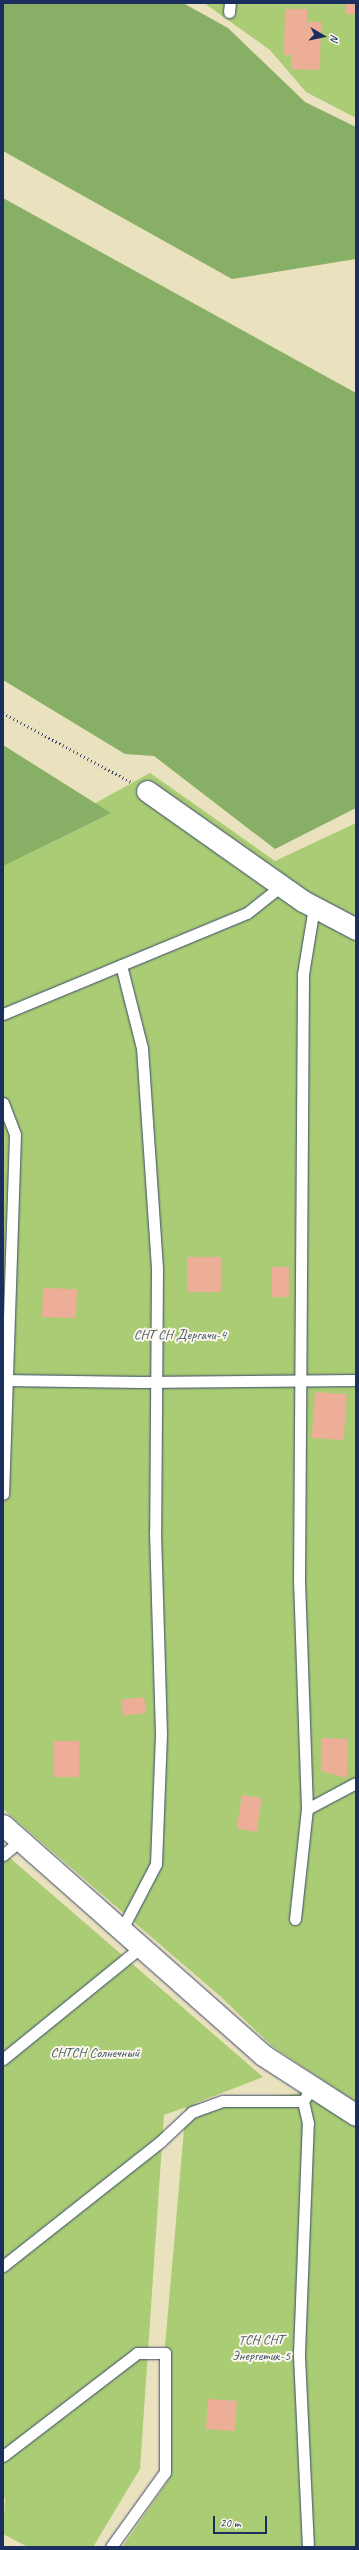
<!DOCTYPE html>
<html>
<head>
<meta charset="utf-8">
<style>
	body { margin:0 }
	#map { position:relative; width:359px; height:2550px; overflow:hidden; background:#eae1be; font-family:Caveat,sans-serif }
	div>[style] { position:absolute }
	.green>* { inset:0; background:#aacc74 }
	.forest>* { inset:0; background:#87b066 }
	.building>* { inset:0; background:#ecae96; transform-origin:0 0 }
	.path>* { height:2.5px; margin-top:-1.25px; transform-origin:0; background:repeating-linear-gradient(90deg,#3a4a6c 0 1px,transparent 0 4px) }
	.roads { filter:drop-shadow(0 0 1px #3a4a6c) drop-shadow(0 0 1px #3a4a6c) }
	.lane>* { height:11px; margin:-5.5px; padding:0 5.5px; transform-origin:5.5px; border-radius:5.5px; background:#fff }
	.street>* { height:21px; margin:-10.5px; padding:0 10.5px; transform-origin:10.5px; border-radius:10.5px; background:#fff }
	span { translate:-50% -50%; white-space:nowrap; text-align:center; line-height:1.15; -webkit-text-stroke:4px #fbf7ec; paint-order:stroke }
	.park-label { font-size:14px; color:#3f5664 }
	.frame { position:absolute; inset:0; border:4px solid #1b2f5e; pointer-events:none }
	.north { position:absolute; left:303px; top:16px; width:40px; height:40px; -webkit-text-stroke:3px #fbf7ec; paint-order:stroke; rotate:99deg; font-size:11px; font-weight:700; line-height:16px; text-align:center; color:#1b2f5e }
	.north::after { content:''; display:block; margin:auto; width:14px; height:18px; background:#1b2f5e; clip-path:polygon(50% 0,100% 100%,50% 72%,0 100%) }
	.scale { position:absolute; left:213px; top:2516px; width:54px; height:18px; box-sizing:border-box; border:2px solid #1b2f5e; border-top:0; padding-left:5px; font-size:12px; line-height:14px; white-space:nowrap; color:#1b2f5e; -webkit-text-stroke:3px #fbf7ec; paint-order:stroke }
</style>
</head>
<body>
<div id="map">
	<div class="green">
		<i style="clip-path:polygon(204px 3px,356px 3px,356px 118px,306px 92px,270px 50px)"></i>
		<i style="clip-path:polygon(150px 773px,275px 861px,356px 823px,356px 2102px,272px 2046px,221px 1997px,3px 1809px,3px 854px)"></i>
		<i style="clip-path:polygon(3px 1852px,263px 2077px,193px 2104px,296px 2094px,316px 2080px,356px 2107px,356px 2547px,122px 2547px,170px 2478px,165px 2346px,186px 2107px,164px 2115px,140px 2469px,93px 2547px,28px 2547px,3px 2534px,5px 2499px,3px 2494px)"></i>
	</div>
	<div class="forest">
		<i style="clip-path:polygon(3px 3px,183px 3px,228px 28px,305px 102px,356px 127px,356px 259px,232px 279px,3px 151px)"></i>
		<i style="clip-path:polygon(3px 198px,356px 393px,356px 808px,275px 849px,154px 756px,125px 754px,3px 680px)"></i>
		<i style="clip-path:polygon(3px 745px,111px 813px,3px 866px)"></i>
	</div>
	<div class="building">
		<i style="left:346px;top:3px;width:10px;height:11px"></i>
		<i style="clip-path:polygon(285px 9px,307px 9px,307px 22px,321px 22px,320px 70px,291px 69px,291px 55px,284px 55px)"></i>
		<i style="left:221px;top:1257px;width:35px;height:34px;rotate:90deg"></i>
		<i style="left:272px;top:1267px;width:17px;height:30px"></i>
		<i style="left:43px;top:1288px;width:34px;height:29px;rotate:2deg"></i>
		<i style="left:315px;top:1392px;width:32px;height:46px;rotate:4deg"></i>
		<i style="left:144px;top:1697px;width:16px;height:23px;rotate:83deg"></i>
		<i style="clip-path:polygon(321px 1738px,348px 1739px,347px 1778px,321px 1771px)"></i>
		<i style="left:54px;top:1741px;width:25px;height:36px"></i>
		<i style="left:242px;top:1795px;width:20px;height:34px;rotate:9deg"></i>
		<i style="left:208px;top:2399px;width:29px;height:30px;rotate:4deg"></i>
	</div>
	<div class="path">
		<i style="left:3px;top:713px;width:145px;rotate:28.3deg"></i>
	</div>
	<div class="roads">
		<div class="lane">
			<i style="left:229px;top:12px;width:9px;rotate:-84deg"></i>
			<i style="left:121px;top:965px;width:86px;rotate:75.8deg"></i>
			<i style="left:142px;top:1048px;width:223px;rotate:86.1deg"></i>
			<i style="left:157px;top:1270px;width:262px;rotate:90.4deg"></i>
			<i style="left:155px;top:1532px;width:202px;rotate:88.3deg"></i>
			<i style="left:161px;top:1734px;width:130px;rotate:92.2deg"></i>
			<i style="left:156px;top:1864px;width:73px;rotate:117.6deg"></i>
			<i style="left:3px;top:1014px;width:264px;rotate:-22.5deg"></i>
			<i style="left:247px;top:913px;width:43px;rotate:-38.5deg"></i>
			<i style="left:3px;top:1103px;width:34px;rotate:69deg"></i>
			<i style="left:15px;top:1135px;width:359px;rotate:91.9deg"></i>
			<i style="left:3px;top:1380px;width:138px;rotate:0.8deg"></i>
			<i style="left:141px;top:1382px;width:215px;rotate:-0.5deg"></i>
			<i style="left:307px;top:1809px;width:55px;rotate:-28deg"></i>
			<i style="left:3px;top:1855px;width:23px;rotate:-40deg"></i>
			<i style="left:295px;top:1919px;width:111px;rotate:-83.8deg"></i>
			<i style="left:307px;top:1809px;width:229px;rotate:-92deg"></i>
			<i style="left:299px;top:1580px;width:606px;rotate:-89.62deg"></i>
			<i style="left:303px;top:974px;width:68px;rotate:-80.7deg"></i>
			<i style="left:3px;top:2059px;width:179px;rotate:-39.1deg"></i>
			<i style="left:3px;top:2266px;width:201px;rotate:-38.3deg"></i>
			<i style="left:161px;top:2141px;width:42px;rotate:-43.1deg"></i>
			<i style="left:192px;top:2112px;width:33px;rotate:-20deg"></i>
			<i style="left:223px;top:2101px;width:80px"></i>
			<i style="left:3px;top:2456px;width:169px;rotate:-37.5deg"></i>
			<i style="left:137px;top:2353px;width:28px"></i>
			<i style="left:165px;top:2353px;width:119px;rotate:90deg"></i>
			<i style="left:165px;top:2472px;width:92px;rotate:125.8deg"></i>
			<i style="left:308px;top:2547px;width:194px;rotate:-92.7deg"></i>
			<i style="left:299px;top:2353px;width:230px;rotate:-87.8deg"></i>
			<i style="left:308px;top:2123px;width:23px;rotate:-103deg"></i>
			<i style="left:303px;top:2101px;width:18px;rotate:-56deg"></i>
		</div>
		<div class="street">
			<i style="left:147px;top:791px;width:191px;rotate:35.2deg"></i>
			<i style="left:303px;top:901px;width:60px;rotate:27.8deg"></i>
			<i style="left:3px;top:1825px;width:347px;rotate:41.5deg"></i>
			<i style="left:263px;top:2055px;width:111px;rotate:32.8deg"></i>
		</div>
	</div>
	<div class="park-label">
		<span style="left:180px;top:1335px">СНТ СН Дергачи-4</span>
		<span style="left:95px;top:2053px">СНТСН Солнечный</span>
		<span style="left:261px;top:2348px">ТСН СНТ<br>Энергетик-5</span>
	</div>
	<div class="frame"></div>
	<div class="north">N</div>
	<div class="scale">20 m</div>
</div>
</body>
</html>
